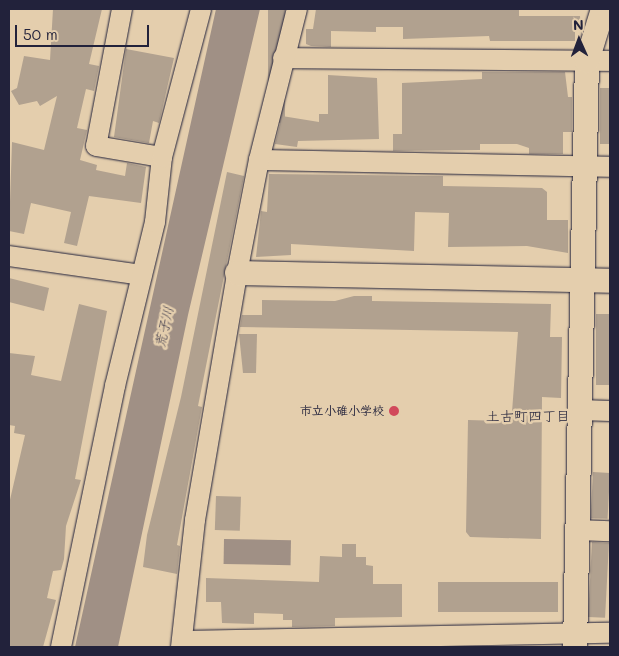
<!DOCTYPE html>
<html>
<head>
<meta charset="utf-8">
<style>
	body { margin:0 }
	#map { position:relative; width:619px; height:656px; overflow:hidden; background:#e4cead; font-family:Mali,"Klee One",sans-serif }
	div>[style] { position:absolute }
	.water>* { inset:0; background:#a09085; transform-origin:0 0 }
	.building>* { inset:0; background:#b1a18f; transform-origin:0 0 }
	.roads { filter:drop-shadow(0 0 1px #22223b) drop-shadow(0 0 1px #22223b) }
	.minor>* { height:20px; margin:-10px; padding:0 10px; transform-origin:10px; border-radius:10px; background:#e4cead }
	.tertiary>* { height:24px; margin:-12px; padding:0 12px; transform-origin:12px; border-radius:12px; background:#e4cead }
	.dots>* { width:14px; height:14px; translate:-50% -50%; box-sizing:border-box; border:2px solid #e4cead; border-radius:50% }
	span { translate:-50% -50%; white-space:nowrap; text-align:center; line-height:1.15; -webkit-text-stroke:5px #e4cead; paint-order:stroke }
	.poi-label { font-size:12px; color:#22223b; font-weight:700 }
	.right { translate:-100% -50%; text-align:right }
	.water-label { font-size:14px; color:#423e4e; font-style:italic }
	.neighbourhood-label { font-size:14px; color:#22223b }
	.frame { position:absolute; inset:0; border:10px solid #22223b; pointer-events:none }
	.north { position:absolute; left:554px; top:15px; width:50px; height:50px; -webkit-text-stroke:4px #e4cead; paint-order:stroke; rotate:358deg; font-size:14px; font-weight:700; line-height:20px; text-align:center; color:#22223b }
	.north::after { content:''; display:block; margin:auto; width:18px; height:22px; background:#22223b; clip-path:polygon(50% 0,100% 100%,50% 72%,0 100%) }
	.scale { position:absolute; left:15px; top:25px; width:134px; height:22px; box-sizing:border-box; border:2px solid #22223b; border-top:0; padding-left:6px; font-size:15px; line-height:18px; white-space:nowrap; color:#22223b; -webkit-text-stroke:4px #e4cead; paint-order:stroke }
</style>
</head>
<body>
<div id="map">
	<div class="water">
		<i style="clip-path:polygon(216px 9px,260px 9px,188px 315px,118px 647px,75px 647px)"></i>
		<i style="left:224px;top:539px;width:67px;height:25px;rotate:1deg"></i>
	</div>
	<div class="building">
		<i style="clip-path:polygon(53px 9px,102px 9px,89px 64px,99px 66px,94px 91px,86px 89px,77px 128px,87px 130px,80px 160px,97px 165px,96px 170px,125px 176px,127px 163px,146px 167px,141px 203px,89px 196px,77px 246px,64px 243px,71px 212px,31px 203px,24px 234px,9px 231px,12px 142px,44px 150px,57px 96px,40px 106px,37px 101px,19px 105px,11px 91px,17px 88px,24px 56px,50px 60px)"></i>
		<i style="left:268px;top:9px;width:17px;height:114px"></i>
		<i style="clip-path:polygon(316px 9px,519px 9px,519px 16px,580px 16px,581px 30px,575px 30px,575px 41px,490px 41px,489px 36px,403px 39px,403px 27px,376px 27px,376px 32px,331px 31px,331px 47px,311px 46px,306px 44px,306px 29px,313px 29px)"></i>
		<i style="clip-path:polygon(126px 49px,174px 58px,159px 123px,153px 121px,149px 143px,114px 137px)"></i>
		<i style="clip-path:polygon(482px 72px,565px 72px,568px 97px,572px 97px,572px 132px,563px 132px,563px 154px,529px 154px,529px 148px,517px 144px,480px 144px,480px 150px,393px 151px,393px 134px,402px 134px,402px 83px,482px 79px)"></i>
		<i style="clip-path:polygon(328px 75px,377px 78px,379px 139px,298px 141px,297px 147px,275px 144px,282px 116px,319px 122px,319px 114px,328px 114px)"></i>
		<i style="left:600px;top:88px;width:10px;height:56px"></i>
		<i style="clip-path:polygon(227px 172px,244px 176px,198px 406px,202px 407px,177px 545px,180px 546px,177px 574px,143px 567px,147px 535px,181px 397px)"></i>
		<i style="clip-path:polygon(269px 174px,443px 176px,443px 186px,542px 188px,547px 192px,547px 220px,568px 220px,568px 253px,527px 246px,448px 247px,449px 213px,415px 212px,414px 251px,291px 244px,291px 255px,256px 257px,261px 211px,267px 212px)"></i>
		<i style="clip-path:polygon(9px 278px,49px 288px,44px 311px,9px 302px)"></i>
		<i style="clip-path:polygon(354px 296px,372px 296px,372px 301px,551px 304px,550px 337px,562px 337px,561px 398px,542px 397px,541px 539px,470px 537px,466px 532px,468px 420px,502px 421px,512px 412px,518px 332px,240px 327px,242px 315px,262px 315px,262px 300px,335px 301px)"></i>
		<i style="clip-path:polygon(79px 304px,107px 311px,75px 479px,81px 480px,66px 526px,64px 559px,61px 570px,53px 571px,47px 598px,56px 600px,43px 647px,9px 647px,9px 504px,25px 435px,14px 433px,15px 426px,9px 425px,9px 353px,35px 356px,31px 375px,61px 381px)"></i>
		<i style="left:596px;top:314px;width:14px;height:71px"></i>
		<i style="clip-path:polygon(239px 334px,257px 334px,256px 373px,243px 373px)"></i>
		<i style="left:593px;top:472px;width:17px;height:46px;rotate:3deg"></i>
		<i style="left:216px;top:496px;width:25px;height:34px;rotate:2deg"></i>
		<i style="left:592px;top:542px;width:17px;height:75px;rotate:3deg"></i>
		<i style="clip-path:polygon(342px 544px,356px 544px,356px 557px,366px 557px,366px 565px,373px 566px,373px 584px,402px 584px,402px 617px,335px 618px,335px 626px,292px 627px,292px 620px,283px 620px,283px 614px,254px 613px,254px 624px,222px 623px,221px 602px,206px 602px,206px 578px,319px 582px,320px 556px,342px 557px)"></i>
		<i style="left:438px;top:582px;width:120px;height:30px"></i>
	</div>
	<div class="roads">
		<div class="minor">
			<i style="left:122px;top:9px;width:139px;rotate:100.7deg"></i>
			<i style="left:96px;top:146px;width:67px;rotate:9.5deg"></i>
			<i style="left:283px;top:58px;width:327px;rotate:0.5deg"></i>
			<i style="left:259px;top:160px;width:351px;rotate:1.1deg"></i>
			<i style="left:9px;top:256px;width:134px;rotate:8.1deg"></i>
			<i style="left:580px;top:410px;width:30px;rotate:2deg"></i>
			<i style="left:577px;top:530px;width:33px;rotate:2deg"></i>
			<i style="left:182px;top:641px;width:428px;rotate:-1.1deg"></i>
			<i style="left:61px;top:647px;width:267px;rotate:-78.3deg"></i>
			<i style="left:115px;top:386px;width:169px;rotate:-76.3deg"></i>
			<i style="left:155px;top:222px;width:65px;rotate:-83.9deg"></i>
			<i style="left:162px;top:157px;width:153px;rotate:-75.2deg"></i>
			<i style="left:181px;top:647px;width:128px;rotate:-83.7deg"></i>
			<i style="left:195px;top:520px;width:251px;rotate:-80.3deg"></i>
			<i style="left:237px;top:273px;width:115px;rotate:-79deg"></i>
			<i style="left:259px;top:160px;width:156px;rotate:-75.9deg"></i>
		</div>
		<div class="tertiary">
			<i style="left:237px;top:273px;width:373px;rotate:1.2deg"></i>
			<i style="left:575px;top:647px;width:586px;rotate:-88.83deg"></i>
			<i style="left:587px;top:61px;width:54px;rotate:-72.9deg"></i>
		</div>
	</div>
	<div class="dots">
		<i style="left:394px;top:411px;background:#d1495b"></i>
	</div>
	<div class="poi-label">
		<span class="right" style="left:384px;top:411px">市立小碓小学校</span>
	</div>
	<div class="water-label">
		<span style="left:164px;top:327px;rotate:-77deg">荒子川</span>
	</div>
	<div class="neighbourhood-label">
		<span style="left:528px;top:416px">土古町四丁目</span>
	</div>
	<div class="frame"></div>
	<div class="north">N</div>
	<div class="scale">50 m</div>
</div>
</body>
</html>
